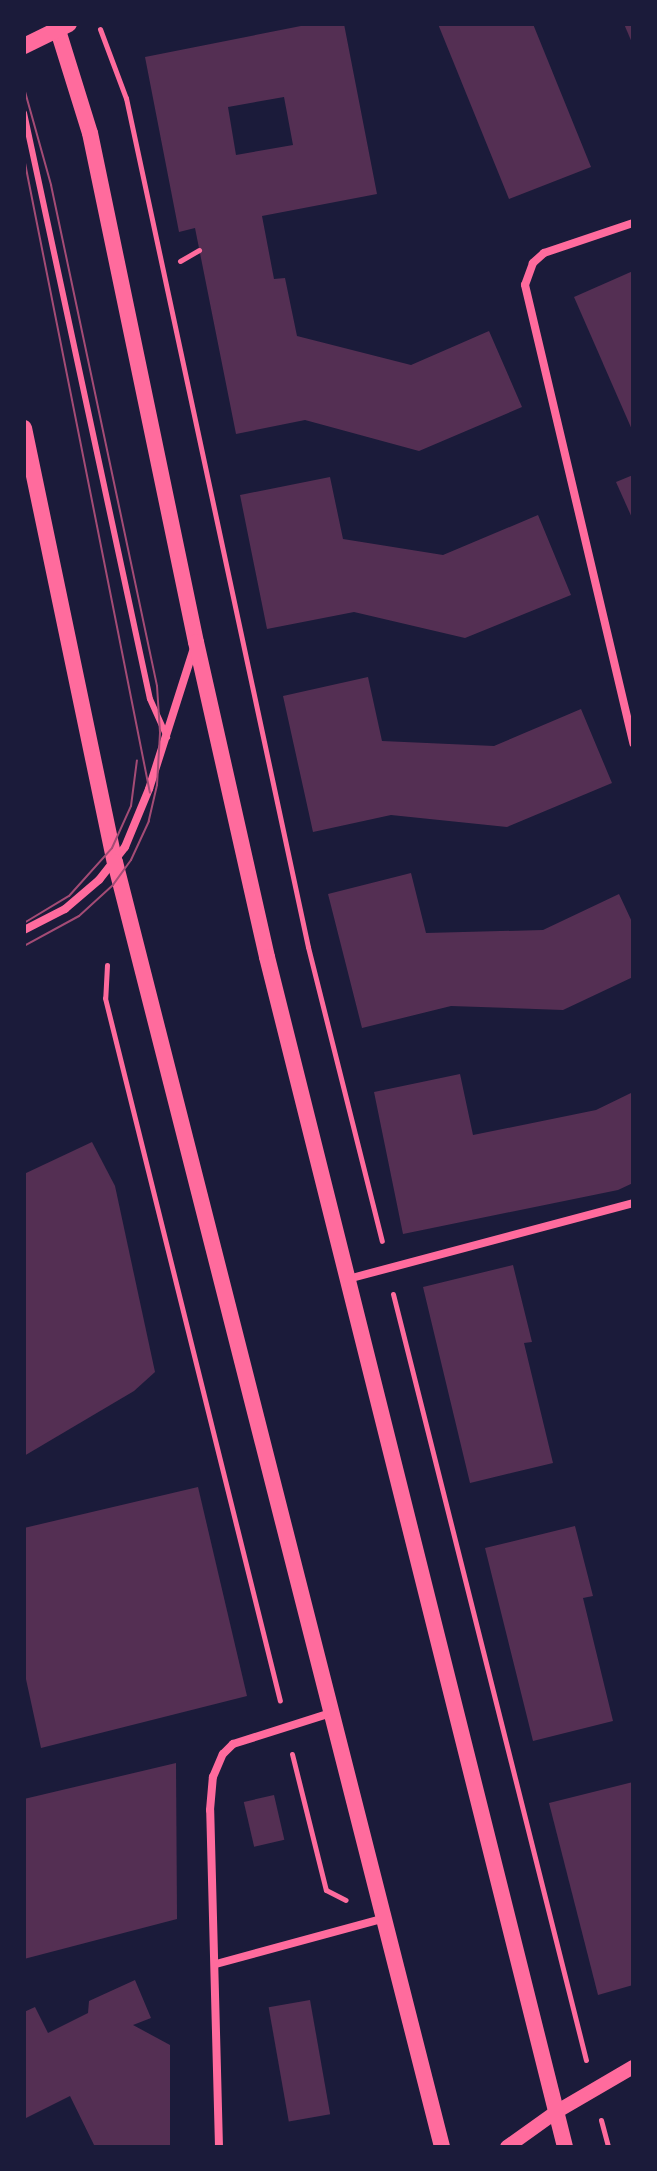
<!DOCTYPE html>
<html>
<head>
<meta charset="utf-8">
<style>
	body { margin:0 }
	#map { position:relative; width:657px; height:2171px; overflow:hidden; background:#1b1b3a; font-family:"Space Grotesk",sans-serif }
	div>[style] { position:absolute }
	.building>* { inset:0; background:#542f53; transform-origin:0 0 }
	.path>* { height:5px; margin:-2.5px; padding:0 2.5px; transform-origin:2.5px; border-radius:2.5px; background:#ff6b9d }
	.service>* { height:6px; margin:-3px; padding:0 3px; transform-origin:3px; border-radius:3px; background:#ff6b9d }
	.minor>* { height:8px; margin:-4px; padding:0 4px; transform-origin:4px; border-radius:4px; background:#ff6b9d }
	.tertiary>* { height:14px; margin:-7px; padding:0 7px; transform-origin:7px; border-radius:7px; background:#ff6b9d }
	.secondary>* { height:16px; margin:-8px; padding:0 8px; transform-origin:8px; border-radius:8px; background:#ff6b9d }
	.tram>* { height:2px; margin:-1px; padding:0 1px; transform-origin:1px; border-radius:1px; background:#a44b75 }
	span { translate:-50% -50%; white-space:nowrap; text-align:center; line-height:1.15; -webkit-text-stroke:8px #1b1b3a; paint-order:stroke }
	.frame { position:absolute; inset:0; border:26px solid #1b1b3a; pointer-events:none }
</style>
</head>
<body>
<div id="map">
	<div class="building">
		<i style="clip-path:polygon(evenodd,311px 24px,344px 24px,377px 194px,262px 216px,274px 279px,285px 278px,297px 336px,411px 365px,489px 331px,522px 407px,419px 451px,305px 420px,236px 434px,195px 228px,179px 232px,145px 57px,311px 24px,284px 97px,293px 145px,236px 155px,228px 107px,284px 97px)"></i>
		<i style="clip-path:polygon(438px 24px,533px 24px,591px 167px,509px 199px)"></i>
		<i style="clip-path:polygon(624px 24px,633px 24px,633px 45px)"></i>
		<i style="clip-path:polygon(633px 271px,633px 432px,574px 297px)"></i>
		<i style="clip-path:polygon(633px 475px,633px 520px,616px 482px)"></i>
		<i style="clip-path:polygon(330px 477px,343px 539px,443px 555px,538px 515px,571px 595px,465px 638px,354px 612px,267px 629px,240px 495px)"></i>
		<i style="clip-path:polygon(368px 677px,382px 741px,494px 746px,581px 709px,612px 783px,507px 827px,391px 815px,313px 832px,283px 696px)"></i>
		<i style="clip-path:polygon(411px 873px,426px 933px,543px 930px,619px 894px,633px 924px,633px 977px,563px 1010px,451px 1006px,362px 1028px,328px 894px)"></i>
		<i style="clip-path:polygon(460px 1074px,473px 1135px,596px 1110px,633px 1092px,633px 1183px,618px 1190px,403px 1234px,374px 1092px)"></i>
		<i style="clip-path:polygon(92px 1142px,115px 1186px,155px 1372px,134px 1391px,24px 1456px,24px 1174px)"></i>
		<i style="clip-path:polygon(513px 1265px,532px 1342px,524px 1343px,553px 1463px,470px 1483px,423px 1287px)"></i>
		<i style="clip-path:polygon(198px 1487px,247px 1696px,41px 1748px,24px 1670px,24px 1528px)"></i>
		<i style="clip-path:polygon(575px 1526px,593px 1596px,583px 1598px,613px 1721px,533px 1741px,485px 1548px)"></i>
		<i style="clip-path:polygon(176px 1763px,177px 1919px,24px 1959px,24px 1799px)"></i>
		<i style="clip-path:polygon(633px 1782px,633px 1985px,598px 1995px,549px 1803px)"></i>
		<i style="left:274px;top:1795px;width:46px;height:31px;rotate:77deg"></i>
		<i style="clip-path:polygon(135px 1980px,151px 2018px,133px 2025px,170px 2045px,170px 2147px,95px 2147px,70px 2096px,24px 2119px,24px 2012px,35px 2007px,48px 2033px,88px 2013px,89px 2001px)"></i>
		<i style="left:310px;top:2000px;width:116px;height:42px;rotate:80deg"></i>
	</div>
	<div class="path">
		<i style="left:100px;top:29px;width:74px;rotate:69.4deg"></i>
		<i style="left:126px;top:98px;width:868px;rotate:77.9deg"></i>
		<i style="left:308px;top:947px;width:303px;rotate:75.9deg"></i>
		<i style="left:180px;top:261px;width:22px;rotate:-30deg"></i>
		<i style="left:107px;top:965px;width:33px;rotate:93deg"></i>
		<i style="left:105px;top:998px;width:724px;rotate:76.02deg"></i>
		<i style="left:393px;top:1294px;width:790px;rotate:75.86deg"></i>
		<i style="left:292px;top:1754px;width:140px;rotate:76deg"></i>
		<i style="left:326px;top:1890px;width:22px;rotate:27deg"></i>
		<i style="left:601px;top:2120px;width:28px;rotate:75deg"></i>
	</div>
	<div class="service">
		<i style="left:24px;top:113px;width:599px;rotate:77.87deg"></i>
		<i style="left:150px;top:699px;width:42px;rotate:65.9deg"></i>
	</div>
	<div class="minor">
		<i style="left:633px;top:223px;width:94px;rotate:161.4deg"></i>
		<i style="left:544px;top:253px;width:15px;rotate:138deg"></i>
		<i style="left:533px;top:263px;width:23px;rotate:110deg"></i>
		<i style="left:525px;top:285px;width:471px;rotate:76.7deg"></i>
		<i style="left:24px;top:930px;width:46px;rotate:-27.1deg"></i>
		<i style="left:65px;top:909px;width:45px;rotate:-40.5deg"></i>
		<i style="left:99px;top:880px;width:42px;rotate:-51.8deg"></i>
		<i style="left:125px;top:847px;width:63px;rotate:-67.5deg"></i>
		<i style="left:149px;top:789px;width:148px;rotate:-72.3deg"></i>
		<i style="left:348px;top:1279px;width:295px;rotate:-14.9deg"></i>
		<i style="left:216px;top:1964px;width:172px;rotate:-15.2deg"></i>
		<i style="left:219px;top:2147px;width:337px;rotate:-91.5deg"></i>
		<i style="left:210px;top:1810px;width:33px;rotate:-85deg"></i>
		<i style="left:213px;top:1777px;width:25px;rotate:-67deg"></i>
		<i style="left:223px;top:1754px;width:14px;rotate:-45deg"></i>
		<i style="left:233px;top:1744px;width:103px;rotate:-17.6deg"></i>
	</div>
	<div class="tertiary">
		<i style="left:507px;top:2147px;width:60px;rotate:-35.5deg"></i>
		<i style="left:556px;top:2112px;width:89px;rotate:-30.3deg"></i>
	</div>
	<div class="secondary">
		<i style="left:56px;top:24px;width:114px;rotate:72.7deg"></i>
		<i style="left:90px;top:133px;width:520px;rotate:78.24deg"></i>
		<i style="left:196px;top:642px;width:323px;rotate:77.3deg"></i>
		<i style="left:267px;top:957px;width:1227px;rotate:75.94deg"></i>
		<i style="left:24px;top:46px;width:50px;rotate:-26.1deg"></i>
		<i style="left:24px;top:428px;width:443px;rotate:78.2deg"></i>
		<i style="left:115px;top:862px;width:1326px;rotate:75.72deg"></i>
	</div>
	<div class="tram">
		<i style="left:24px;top:88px;width:101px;rotate:74.4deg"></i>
		<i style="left:51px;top:185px;width:512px;rotate:78.05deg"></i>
		<i style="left:157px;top:686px;width:47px;rotate:86.3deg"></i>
		<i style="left:160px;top:733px;width:52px;rotate:93.3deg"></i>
		<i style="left:157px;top:785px;width:37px;rotate:103deg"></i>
		<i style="left:149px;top:821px;width:43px;rotate:114.8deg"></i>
		<i style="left:131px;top:860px;width:31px;rotate:126deg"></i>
		<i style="left:113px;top:885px;width:46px;rotate:137.6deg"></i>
		<i style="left:79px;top:916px;width:63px;rotate:151.4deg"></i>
		<i style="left:24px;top:158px;width:647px;rotate:78.78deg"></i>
		<i style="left:24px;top:923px;width:52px;rotate:-31deg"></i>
		<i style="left:69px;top:896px;width:64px;rotate:-48.1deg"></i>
		<i style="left:112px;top:848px;width:46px;rotate:-65.7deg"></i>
		<i style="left:131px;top:806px;width:46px;rotate:-82.6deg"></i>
	</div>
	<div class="frame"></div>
</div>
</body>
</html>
